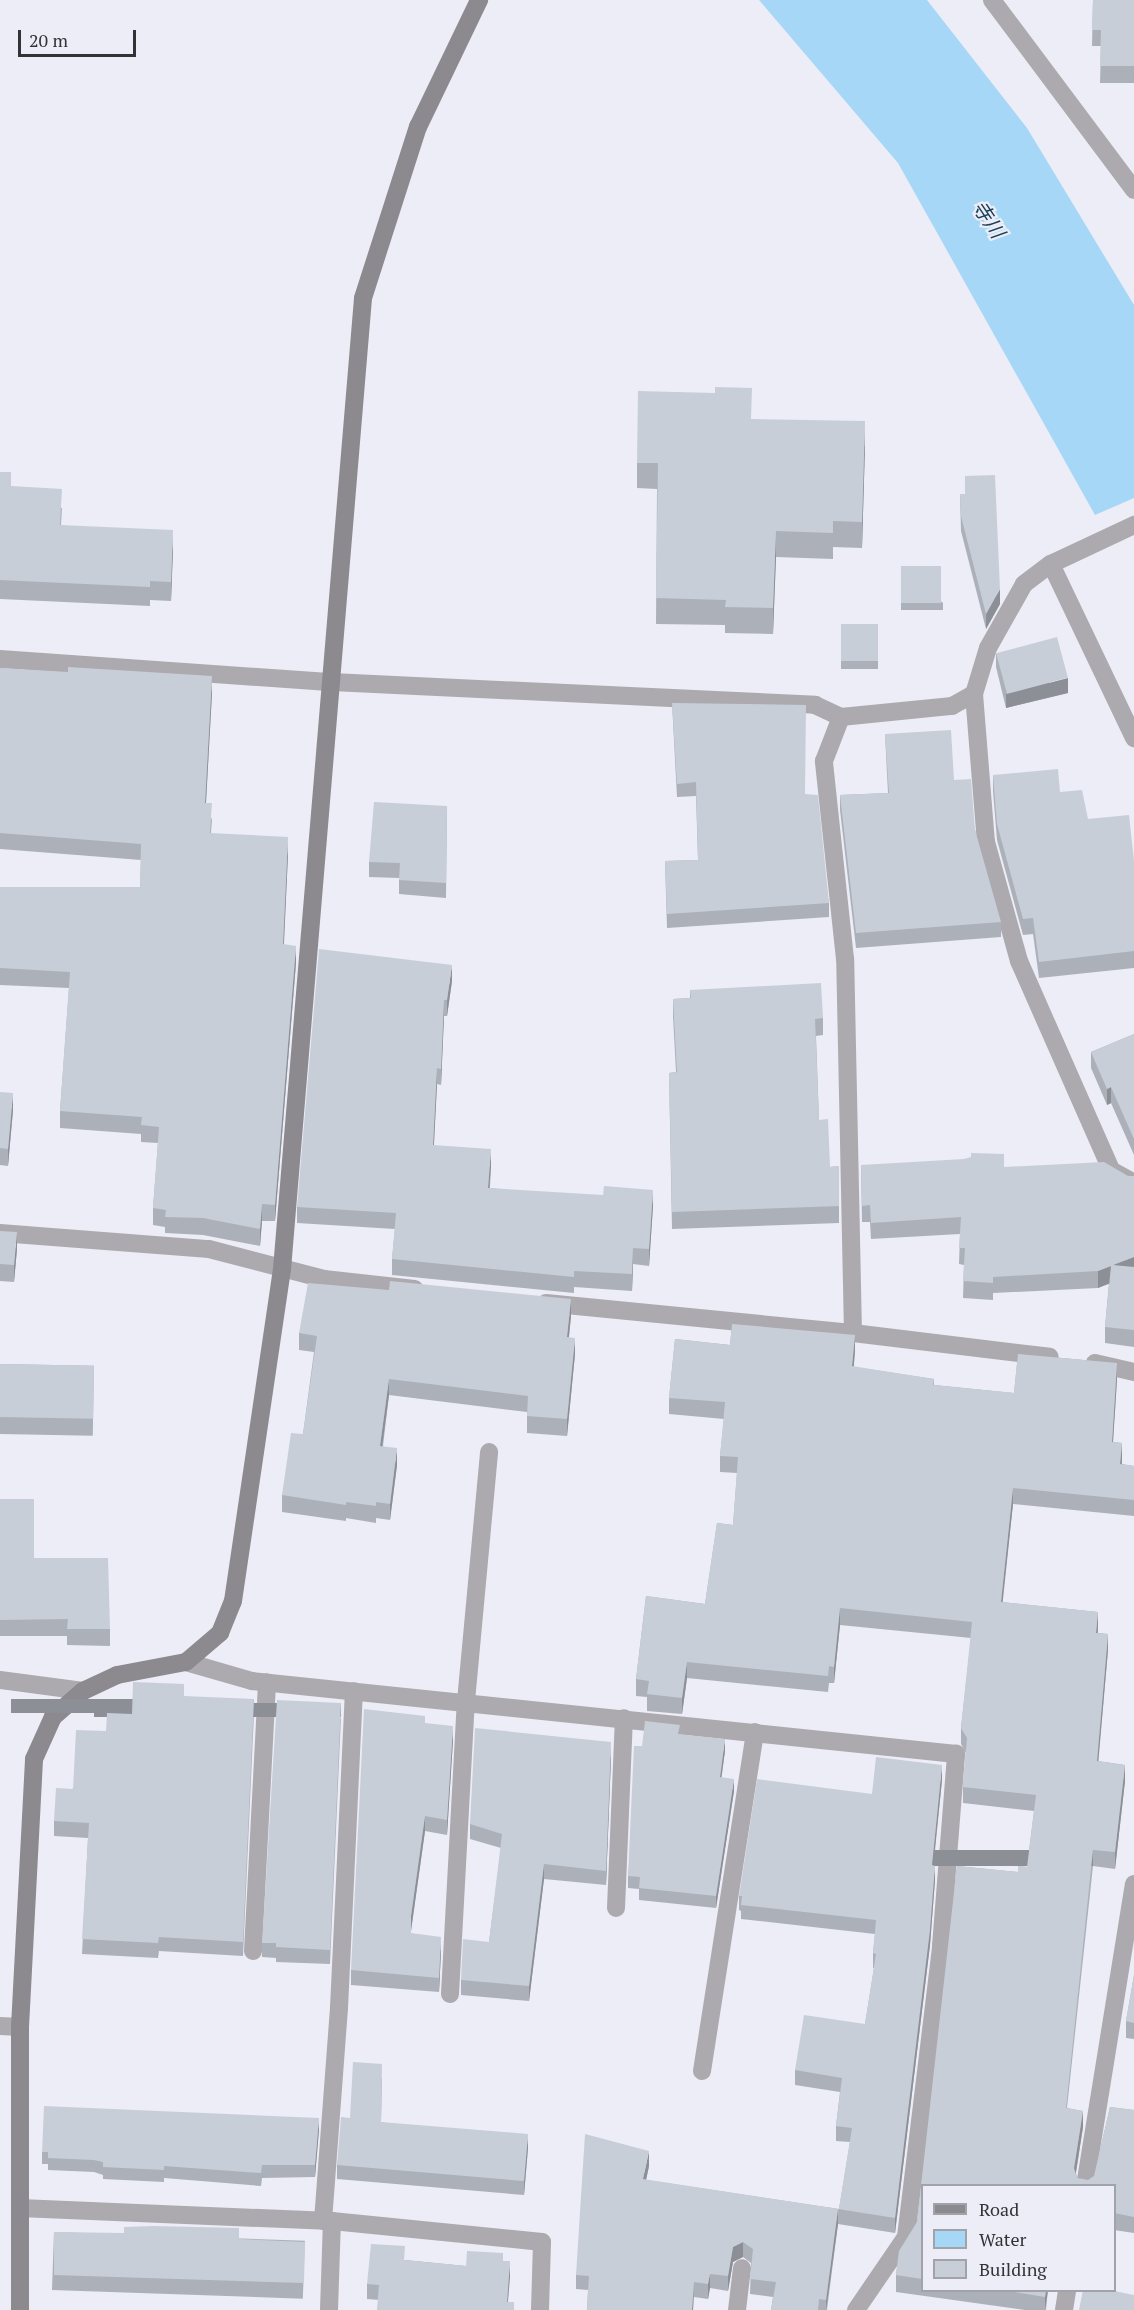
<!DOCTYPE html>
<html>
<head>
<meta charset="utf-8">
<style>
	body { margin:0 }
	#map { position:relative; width:1134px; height:2310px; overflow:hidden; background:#ecedf7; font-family:"PT Serif","Noto Sans JP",serif }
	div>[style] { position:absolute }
	.water>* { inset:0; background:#a6d7f6 }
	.lane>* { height:18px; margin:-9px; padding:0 9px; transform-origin:9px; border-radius:9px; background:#acaaae }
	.street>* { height:18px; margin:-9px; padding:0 9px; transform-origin:9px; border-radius:9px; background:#acaaae }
	.secondary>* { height:18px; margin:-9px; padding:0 9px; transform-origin:9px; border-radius:9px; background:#8c898f }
	.wall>* { inset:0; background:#acb1b9; transform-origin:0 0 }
	.shaded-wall>* { inset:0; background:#8c9096; transform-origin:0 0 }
	.building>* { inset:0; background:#c8ced7; transform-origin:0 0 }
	span { translate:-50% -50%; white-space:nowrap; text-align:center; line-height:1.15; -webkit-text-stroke:4.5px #ecedf7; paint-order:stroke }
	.water-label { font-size:20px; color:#1b4156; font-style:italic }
	.legend { position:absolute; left:921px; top:2184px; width:195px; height:108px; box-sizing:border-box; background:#ecedf7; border:2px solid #a2a3aa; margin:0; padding:8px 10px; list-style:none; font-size:18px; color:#333337 }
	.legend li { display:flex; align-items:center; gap:12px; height:30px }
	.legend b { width:30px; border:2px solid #a2a3aa }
	.scale { position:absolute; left:18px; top:30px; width:118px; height:27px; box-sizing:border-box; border:3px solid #333337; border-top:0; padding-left:8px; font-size:18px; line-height:21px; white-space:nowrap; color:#333337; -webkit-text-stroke:4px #ecedf7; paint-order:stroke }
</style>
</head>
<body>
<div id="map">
	<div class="water">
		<i style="clip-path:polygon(759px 0,927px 0,1027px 128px,1134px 305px,1134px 498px,1095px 515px,898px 163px)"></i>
	</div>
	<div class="lane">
		<i style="left:974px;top:694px;width:148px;rotate:85.4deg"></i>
		<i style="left:986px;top:842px;width:123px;rotate:74.5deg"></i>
		<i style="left:1019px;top:961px;width:228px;rotate:66.2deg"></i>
		<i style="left:1111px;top:1170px;width:26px;rotate:29deg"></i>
		<i style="left:702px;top:2071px;width:343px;rotate:-81.1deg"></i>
		<i style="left:323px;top:2221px;width:214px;rotate:-85.7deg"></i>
		<i style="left:339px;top:2008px;width:317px;rotate:-87.3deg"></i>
		<i style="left:856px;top:2310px;width:88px;rotate:-55.6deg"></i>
		<i style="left:906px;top:2237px;width:293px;rotate:-83.1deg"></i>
		<i style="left:941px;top:1946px;width:193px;rotate:-85.5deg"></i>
	</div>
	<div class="street">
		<i style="left:992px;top:0;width:237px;rotate:53.2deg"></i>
		<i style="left:1051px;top:564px;width:193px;rotate:64.5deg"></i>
		<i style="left:0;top:659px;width:333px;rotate:4deg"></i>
		<i style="left:332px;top:682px;width:484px;rotate:2.7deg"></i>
		<i style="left:815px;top:705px;width:29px;rotate:25deg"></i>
		<i style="left:0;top:1233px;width:210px;rotate:4.4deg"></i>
		<i style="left:209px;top:1249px;width:119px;rotate:14.6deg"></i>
		<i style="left:324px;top:1279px;width:91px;rotate:6.3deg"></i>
		<i style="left:546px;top:1303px;width:308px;rotate:5.6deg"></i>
		<i style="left:853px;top:1333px;width:198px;rotate:6.9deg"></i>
		<i style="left:853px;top:1333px;width:374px;rotate:-91.2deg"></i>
		<i style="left:845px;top:959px;width:199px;rotate:-96.1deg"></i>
		<i style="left:824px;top:761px;width:47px;rotate:-68.9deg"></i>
		<i style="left:841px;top:717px;width:112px;rotate:-5.7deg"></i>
		<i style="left:952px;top:706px;width:25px;rotate:-29deg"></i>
		<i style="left:974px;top:694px;width:48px;rotate:-73.1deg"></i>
		<i style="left:988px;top:648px;width:73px;rotate:-60.6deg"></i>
		<i style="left:1024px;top:584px;width:34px;rotate:-37deg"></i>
		<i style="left:1051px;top:564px;width:92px;rotate:-25.2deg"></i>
		<i style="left:1095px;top:1363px;width:40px;rotate:13deg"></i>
		<i style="left:186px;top:1662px;width:69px;rotate:16.1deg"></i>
		<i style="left:252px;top:1681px;width:708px;rotate:5.92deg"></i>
		<i style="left:0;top:1680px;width:84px;rotate:7.5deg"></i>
		<i style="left:616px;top:1908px;width:190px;rotate:-87.6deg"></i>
		<i style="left:253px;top:1951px;width:269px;rotate:-87deg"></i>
		<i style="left:450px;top:1994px;width:293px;rotate:-86.9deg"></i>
		<i style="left:466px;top:1701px;width:250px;rotate:-84.7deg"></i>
		<i style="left:0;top:2026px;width:20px;rotate:3deg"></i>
		<i style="left:1085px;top:2186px;width:306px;rotate:-80.8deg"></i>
		<i style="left:20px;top:2208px;width:312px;rotate:2.4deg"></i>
		<i style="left:332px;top:2221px;width:211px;rotate:5.7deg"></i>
		<i style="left:542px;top:2242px;width:68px;rotate:91.7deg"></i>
		<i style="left:329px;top:2310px;width:89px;rotate:-88.1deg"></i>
		<i style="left:737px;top:2310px;width:42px;rotate:-83.2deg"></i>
		<i style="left:1064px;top:2310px;width:20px;rotate:-81deg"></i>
	</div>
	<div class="secondary">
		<i style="left:20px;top:2310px;width:283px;rotate:-90deg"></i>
		<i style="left:20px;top:2027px;width:268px;rotate:-87deg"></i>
		<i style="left:34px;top:1759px;width:46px;rotate:-65.7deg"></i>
		<i style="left:53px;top:1717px;width:40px;rotate:-41deg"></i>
		<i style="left:83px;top:1691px;width:38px;rotate:-25deg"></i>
		<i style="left:117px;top:1675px;width:70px;rotate:-10.7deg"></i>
		<i style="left:186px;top:1662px;width:45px;rotate:-40.5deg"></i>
		<i style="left:220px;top:1633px;width:35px;rotate:-68deg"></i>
		<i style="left:233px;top:1601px;width:336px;rotate:-81.6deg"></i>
		<i style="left:282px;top:1269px;width:974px;rotate:-85.23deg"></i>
		<i style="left:363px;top:298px;width:180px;rotate:-72.2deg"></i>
		<i style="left:418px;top:127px;width:141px;rotate:-64.3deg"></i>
	</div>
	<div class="wall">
		<i style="clip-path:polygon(1093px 0,1134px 0,1134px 83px,1100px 83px,1101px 46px,1092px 46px)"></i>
		<i style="clip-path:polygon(752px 419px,865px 446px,862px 548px,833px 547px,833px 559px,776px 557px,773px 634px,725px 633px,725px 625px,656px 624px,657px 489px,637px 488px,637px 463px)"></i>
		<i style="clip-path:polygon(0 472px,11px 486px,62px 508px,61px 525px,173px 549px,171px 601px,150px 600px,150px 606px,0 599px)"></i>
		<i style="clip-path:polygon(960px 494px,1000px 604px,986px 629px,961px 531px)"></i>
		<i style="clip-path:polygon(901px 566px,943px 603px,943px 610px,901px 610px)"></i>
		<i style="left:841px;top:624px;width:37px;height:45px"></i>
		<i style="clip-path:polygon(996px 653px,1068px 693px,1006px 708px,996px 667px)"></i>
		<i style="clip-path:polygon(0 668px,212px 693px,206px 803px,212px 820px,211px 833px,288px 854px,284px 944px,296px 963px,275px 1221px,262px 1221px,260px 1246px,203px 1235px,165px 1233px,165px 1227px,153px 1225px,153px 1208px,158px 1143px,141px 1142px,141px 1134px,60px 1128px,60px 1111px,69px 988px,0 985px,0 887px,140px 887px,141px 860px,0 849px)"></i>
		<i style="clip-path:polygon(672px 703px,805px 794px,829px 903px,829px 917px,667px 928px,665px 861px,698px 860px,696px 796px,677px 797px)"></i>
		<i style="clip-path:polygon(885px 734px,954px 780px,975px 830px,1001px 922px,1001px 937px,856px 948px,840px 810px,840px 795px,888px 793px)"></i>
		<i style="clip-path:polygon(993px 775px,1088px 819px,1134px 861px,1134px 968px,1039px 978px,1033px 934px,1023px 935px,997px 840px,993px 791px)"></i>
		<i style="clip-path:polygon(447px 806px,446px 898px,399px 894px,399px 878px,369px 877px,369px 862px)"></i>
		<i style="clip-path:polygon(452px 981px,447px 1016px,444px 1016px,441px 1085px,437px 1084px,434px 1145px,491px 1166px,490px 1188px,653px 1206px,649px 1266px,633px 1264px,632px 1291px,574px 1287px,574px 1293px,392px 1275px,392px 1259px,395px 1229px,297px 1223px,297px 1207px)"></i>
		<i style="clip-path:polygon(690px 990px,823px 1018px,823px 1035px,816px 1036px,819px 1120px,830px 1167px,839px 1166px,839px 1223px,672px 1229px,669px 1073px,676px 1072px,673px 1016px,673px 999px,690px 998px)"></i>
		<i style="clip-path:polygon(1134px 1034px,1134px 1155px,1111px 1103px,1107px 1105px,1091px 1068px,1091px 1052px)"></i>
		<i style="clip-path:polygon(0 1092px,13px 1110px,8px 1166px,0 1165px)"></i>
		<i style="clip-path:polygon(861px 1165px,1004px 1167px,1134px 1176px,1134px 1347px,1105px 1343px,1105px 1327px,1109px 1283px,1098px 1288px,993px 1293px,993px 1300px,963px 1298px,964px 1265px,959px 1264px,960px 1234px,871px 1239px,870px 1222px,862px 1222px)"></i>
		<i style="clip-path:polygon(0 1231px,17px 1249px,14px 1282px,0 1281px)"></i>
		<i style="clip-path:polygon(571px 1316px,569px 1337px,575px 1354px,567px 1436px,527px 1433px,527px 1412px,389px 1395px,383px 1446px,397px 1465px,390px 1520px,376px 1518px,376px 1523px,346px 1518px,346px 1521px,282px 1512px,282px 1495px,303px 1434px,314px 1352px,299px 1350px,299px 1333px)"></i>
		<i style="clip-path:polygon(732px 1324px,855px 1335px,854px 1367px,934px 1379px,934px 1385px,1014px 1393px,1018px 1354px,1117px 1363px,1117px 1379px,1113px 1442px,1122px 1443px,1122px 1464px,1134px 1466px,1134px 1516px,1013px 1504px,1002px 1602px,1098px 1612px,1098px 1633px,1108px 1634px,1108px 1650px,1098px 1761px,1125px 1765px,1125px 1781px,1115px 1869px,1093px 1866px,1067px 2108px,1083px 2111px,1083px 2127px,1076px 2173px,1077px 2178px,1088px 2180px,1094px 2176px,1110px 2107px,1134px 2110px,1134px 2233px,1114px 2230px,1114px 2186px,922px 2186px,922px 2290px,1048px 2290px,1046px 2310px,1025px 2310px,896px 2292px,896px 2275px,899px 2251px,917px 2222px,957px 1866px,1018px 1872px,1018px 1866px,1027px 1867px,1034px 1811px,963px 1803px,963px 1787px,966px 1753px,961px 1744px,961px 1728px,971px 1638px,840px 1625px,834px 1683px,829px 1683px,828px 1692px,687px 1678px,682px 1714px,647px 1711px,647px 1697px,636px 1696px,636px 1679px,646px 1596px,705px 1604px,717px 1523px,733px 1525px,737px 1473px,720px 1472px,720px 1456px,724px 1419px,669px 1414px,669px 1398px,675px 1339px,730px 1345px)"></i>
		<i style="left:0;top:1364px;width:94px;height:70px;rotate:1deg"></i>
		<i style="clip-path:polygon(0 1499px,34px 1558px,110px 1629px,110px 1646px,67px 1645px,67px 1636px,0 1636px)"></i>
		<i style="clip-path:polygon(184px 1696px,254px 1713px,243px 1956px,159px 1951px,158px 1958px,82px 1954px,88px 1838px,54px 1836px,54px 1821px,106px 1731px,132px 1714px)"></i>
		<i style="clip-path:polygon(341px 1717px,330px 1964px,276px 1962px,276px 1958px,262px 1957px,262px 1943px)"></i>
		<i style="clip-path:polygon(425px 1723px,453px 1740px,447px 1835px,425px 1831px,411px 1930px,411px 1933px,441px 1951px,439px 1992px,351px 1985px,351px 1970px)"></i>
		<i style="clip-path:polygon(680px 1734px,725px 1751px,721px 1777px,734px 1791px,716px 1908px,639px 1900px,639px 1889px,628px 1888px,628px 1876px,642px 1746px)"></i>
		<i style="clip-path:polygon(611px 1757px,606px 1885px,544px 1879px,529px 2001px,461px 1995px,461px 1980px,489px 1942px,501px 1848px,470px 1839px,470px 1824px)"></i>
		<i style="clip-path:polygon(942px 1780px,933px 1865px,935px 1880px,930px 1945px,895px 2233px,838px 2224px,827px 2310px,771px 2310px,773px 2297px,750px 2294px,751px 2263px,743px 2257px,733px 2262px,728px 2291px,710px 2288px,708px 2299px,694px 2297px,693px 2310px,587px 2310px,588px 2290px,576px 2289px,576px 2275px,649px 2166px,646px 2180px,839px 2209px,850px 2142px,836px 2141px,836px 2126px,840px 2092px,795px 2085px,795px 2070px,865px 2024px,874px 1968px,873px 1968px,873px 1953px,875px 1934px,741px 1919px,741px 1911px,739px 1910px,739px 1896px,872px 1794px)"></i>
		<i style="clip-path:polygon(1134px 1975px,1134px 2039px,1126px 2038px,1126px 2021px)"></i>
		<i style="clip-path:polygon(382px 2078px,381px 2122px,528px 2148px,524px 2195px,337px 2179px,337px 2165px,350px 2118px)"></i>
		<i style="clip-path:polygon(319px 2130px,315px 2177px,262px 2178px,261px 2186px,164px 2178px,164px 2182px,103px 2179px,103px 2175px,94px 2172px,48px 2170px,48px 2164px,42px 2164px,42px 2152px)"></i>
		<i style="left:54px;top:2232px;width:251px;height:58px;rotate:2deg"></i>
		<i style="clip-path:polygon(405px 2260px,466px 2266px,503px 2261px,510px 2276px,508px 2302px,514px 2310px,367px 2299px,367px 2284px)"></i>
	</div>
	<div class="shaded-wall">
		<i style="clip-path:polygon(865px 421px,865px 446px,862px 548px,862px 522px)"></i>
		<i style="clip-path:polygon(173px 530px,173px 549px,171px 601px,171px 582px)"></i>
		<i style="clip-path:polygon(776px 531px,776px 557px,773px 634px,773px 608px)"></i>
		<i style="clip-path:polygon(1000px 589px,1000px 604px,986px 629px,986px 614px)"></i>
		<i style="clip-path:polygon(212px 676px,212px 693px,205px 820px,205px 803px)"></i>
		<i style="clip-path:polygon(1068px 678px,1068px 693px,1006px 708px,1006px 694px)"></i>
		<i style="clip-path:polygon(288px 837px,288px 854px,283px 961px,283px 944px)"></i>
		<i style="clip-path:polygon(296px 946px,296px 963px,275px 1221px,275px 1205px)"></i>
		<i style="clip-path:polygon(452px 965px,452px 981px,447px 1016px,447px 1000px)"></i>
		<i style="clip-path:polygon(444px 1000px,444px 1016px,441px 1085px,441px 1069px)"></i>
		<i style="clip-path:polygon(437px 1068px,437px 1084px,433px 1161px,433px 1145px)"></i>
		<i style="clip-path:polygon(1111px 1087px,1111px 1103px,1107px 1105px,1107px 1089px)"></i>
		<i style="clip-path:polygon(13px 1093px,13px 1110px,8px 1166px,8px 1149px)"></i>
		<i style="clip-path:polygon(491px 1149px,491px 1166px,488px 1204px,488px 1188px)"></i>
		<i style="clip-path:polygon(653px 1190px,653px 1206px,649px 1266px,649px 1249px)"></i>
		<i style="clip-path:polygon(262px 1204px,262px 1221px,260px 1246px,260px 1229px)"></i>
		<i style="clip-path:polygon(17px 1232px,17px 1249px,14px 1282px,14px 1265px)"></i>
		<i style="clip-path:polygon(633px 1248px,633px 1264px,632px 1291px,632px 1274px)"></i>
		<i style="clip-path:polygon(1134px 1257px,1134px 1274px,1113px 1265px)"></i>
		<i style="clip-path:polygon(1111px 1266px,1111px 1283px,1098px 1288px,1098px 1271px)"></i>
		<i style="clip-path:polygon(571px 1299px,571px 1316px,567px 1354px,567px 1337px)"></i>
		<i style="clip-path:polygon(855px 1335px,855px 1352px,852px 1383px,852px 1366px)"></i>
		<i style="clip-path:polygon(575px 1338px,575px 1354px,567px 1436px,567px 1419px)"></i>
		<i style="clip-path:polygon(1117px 1363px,1117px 1379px,1112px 1458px,1112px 1442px)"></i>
		<i style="clip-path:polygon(389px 1379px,389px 1395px,380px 1462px,380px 1446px)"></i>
		<i style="clip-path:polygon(1122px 1443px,1122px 1460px,1120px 1481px,1120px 1464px)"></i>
		<i style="clip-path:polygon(397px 1448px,397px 1465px,390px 1520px,390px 1504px)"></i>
		<i style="clip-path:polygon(1013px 1488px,1013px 1504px,1001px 1618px,1001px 1602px)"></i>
		<i style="clip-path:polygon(840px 1608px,840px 1625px,834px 1683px,834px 1667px)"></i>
		<i style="clip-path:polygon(1098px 1612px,1098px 1629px,1096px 1649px,1096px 1633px)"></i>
		<i style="clip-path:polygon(1108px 1634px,1108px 1650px,1097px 1777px,1097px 1761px)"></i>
		<i style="clip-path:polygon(687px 1662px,687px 1678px,682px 1714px,682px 1698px)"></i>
		<i style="left:254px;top:1699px;width:14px;height:243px;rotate:90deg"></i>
		<i style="left:341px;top:1703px;width:14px;height:247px;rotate:90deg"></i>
		<i style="clip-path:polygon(453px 1726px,453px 1740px,447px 1835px,447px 1820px)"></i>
		<i style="clip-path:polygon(725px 1739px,725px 1751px,720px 1789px,720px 1777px)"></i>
		<i style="clip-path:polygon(611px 1742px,611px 1757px,606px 1885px,606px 1871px)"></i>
		<i style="clip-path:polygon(942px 1765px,942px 1780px,932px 1880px,932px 1865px)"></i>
		<i style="clip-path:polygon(1125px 1765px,1125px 1781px,1115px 1869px,1115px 1852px)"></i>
		<i style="clip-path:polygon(734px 1779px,734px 1791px,716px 1908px,716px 1896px)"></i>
		<i style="clip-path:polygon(425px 1816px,425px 1831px,411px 1931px,411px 1916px)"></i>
		<i style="left:1093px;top:1850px;width:16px;height:259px;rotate:90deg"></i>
		<i style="clip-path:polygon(544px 1864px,544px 1879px,529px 2001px,529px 1986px)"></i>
		<i style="clip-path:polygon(935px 1866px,935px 1880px,930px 1945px,895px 2233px,895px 2218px)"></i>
		<i style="clip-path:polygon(441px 1937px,441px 1951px,439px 1992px,439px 1978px)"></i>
		<i style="clip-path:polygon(1083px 2111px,1083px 2127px,1074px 2184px,1074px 2168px)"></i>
		<i style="clip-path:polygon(319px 2118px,319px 2130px,315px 2177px,315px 2165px)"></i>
		<i style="clip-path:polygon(528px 2134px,528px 2148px,524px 2195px,524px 2181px)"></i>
		<i style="clip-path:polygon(649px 2151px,649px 2166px,643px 2194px,643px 2179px)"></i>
		<i style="clip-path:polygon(838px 2209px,838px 2224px,826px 2310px,826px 2300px)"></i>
		<i style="clip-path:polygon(743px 2242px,743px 2257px,733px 2262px,728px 2291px,728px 2276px,733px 2247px)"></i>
		<i style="clip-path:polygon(510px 2261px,510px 2276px,507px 2310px,507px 2302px)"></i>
		<i style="clip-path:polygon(710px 2274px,710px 2288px,708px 2299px,708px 2284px)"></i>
		<i style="clip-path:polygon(694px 2282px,693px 2310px,692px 2310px)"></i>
		<i style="clip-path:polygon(1046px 2290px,1048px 2290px,1045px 2310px,1045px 2297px)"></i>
	</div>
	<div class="building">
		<i style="clip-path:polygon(1093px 0,1134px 0,1134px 66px,1100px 66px,1101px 30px,1092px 30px)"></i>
		<i style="clip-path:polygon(715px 387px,752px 388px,751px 419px,865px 421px,862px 522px,833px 521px,833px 533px,776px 531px,773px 608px,725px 607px,726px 600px,656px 598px,658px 463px,637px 463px,638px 391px,715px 393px)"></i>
		<i style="clip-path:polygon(0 472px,11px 472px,11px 486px,62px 489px,60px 525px,173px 530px,171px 582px,150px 581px,150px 587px,0 580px)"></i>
		<i style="clip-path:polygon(995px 475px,1000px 589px,986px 614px,961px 516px,960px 494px,965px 494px,965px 476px)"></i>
		<i style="left:901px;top:566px;width:40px;height:37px"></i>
		<i style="left:841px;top:624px;width:37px;height:37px"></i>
		<i style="left:1057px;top:637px;width:42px;height:63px;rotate:75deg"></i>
		<i style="clip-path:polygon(68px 667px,212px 676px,205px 803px,212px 803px,210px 833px,288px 837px,283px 944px,296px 946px,275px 1205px,262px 1204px,260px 1229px,203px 1218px,165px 1217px,166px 1210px,153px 1208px,159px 1127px,141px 1125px,142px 1117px,60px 1111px,70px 972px,0 968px,0 887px,140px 887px,141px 844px,0 833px,0 668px,68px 672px)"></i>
		<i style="clip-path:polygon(672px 703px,806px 705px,805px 794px,818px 795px,829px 903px,667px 914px,665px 861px,698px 860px,696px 782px,677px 784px)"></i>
		<i style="clip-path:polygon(951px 730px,954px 780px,971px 779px,975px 830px,1001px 922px,856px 933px,840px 795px,889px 793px,885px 734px)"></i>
		<i style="clip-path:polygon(1058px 769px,1060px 792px,1082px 790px,1088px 819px,1129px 815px,1134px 861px,1134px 951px,1039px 962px,1033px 918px,1023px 919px,997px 824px,993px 775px)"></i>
		<i style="clip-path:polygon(374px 802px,447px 806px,446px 883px,399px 880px,400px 863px,369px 862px)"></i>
		<i style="clip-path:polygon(319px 949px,452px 965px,447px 1000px,444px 1000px,441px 1069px,437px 1068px,433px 1145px,491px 1149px,488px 1188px,603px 1195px,604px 1186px,653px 1190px,649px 1249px,633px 1248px,632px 1274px,574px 1271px,574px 1277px,392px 1259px,396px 1213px,297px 1207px)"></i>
		<i style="clip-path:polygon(821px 983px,823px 1018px,815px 1019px,819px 1120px,828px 1119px,830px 1167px,839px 1166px,839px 1206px,672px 1212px,669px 1073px,677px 1072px,673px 999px,691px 998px,690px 990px)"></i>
		<i style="clip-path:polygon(1134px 1034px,1134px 1139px,1111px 1087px,1107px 1089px,1091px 1052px)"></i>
		<i style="clip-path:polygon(0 1092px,13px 1093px,8px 1149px,0 1148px)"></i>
		<i style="clip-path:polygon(971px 1153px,1004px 1154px,1004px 1167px,1104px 1162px,1128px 1176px,1134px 1176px,1134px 1257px,1113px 1265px,1134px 1267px,1134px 1330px,1105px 1327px,1111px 1266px,1098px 1271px,993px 1277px,993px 1283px,963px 1281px,965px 1248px,959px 1248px,961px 1217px,871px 1223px,870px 1205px,862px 1206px,861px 1165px,964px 1159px,971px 1157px)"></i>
		<i style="clip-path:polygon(0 1231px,17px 1232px,14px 1265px,0 1264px)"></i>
		<i style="clip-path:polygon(390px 1281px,571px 1299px,567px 1337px,575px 1338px,567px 1419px,527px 1416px,528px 1396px,389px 1379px,380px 1446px,397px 1448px,390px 1504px,376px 1502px,376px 1506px,346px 1502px,346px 1505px,282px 1495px,291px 1433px,303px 1434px,317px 1336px,299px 1333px,308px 1283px,389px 1290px)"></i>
		<i style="clip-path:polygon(732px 1324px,855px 1335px,852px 1366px,934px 1379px,933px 1385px,1014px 1393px,1018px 1354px,1117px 1363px,1112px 1442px,1122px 1443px,1120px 1464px,1134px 1466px,1134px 1500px,1013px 1488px,1001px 1602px,1098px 1612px,1096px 1633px,1108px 1634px,1097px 1761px,1125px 1765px,1115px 1852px,1093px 1850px,1066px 2108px,1083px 2111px,1074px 2168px,1077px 2178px,1088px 2180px,1094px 2176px,1110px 2107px,1134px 2110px,1134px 2217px,1114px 2213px,1114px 2186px,922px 2186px,922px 2279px,896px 2275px,899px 2251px,917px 2222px,957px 1866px,1018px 1872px,1018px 1866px,1027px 1867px,1036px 1795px,963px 1787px,967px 1738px,961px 1728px,972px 1622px,840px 1608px,834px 1667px,829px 1666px,828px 1676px,687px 1662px,682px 1698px,647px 1694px,649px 1681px,636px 1679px,646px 1596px,705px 1604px,717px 1523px,733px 1525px,738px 1457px,720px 1456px,725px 1402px,669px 1398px,675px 1339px,730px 1345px)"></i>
		<i style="left:0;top:1364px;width:94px;height:53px;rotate:1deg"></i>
		<i style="clip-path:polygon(0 1499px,34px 1499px,34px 1558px,108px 1558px,110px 1629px,67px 1629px,68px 1619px,0 1620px)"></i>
		<i style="clip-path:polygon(133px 1682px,184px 1684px,184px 1696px,254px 1699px,243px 1942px,159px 1937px,158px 1943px,82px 1939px,89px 1823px,54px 1821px,56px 1788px,73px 1789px,76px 1730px,106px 1731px,107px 1713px,132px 1714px)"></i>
		<i style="clip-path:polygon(277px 1700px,341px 1703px,330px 1950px,276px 1947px,276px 1943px,262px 1943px)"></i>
		<i style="clip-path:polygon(364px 1709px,425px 1716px,425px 1723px,453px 1726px,447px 1820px,425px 1816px,411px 1916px,411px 1933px,441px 1937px,439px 1978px,351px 1970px)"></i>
		<i style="clip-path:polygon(645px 1721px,680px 1725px,678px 1734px,725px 1739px,720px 1777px,734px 1779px,716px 1896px,639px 1888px,640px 1877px,628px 1876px,634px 1746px,642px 1746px)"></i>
		<i style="clip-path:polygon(475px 1728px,611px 1742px,606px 1871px,544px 1864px,529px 1986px,461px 1980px,463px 1939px,489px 1942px,502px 1834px,470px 1824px)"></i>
		<i style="clip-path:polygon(876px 1757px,942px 1765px,932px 1865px,935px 1866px,930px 1930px,895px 2218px,838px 2209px,826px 2300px,819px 2299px,818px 2310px,771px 2310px,776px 2282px,750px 2279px,753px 2249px,743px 2242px,733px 2247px,728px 2276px,710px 2274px,708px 2284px,694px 2282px,692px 2310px,587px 2310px,589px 2276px,576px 2275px,585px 2134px,649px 2151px,643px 2179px,839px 2209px,852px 2128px,836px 2126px,842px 2078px,795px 2070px,804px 2015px,865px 2024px,876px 1954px,873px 1953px,876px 1920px,741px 1905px,742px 1896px,739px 1896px,757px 1779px,872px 1794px)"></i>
		<i style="clip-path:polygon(1134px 1975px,1134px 2023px,1126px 2021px)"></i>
		<i style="clip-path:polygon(353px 2062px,382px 2064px,381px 2122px,528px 2134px,524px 2181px,337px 2165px,341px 2117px,350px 2118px)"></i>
		<i style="clip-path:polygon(44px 2106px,319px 2118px,315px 2165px,262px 2165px,261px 2173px,164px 2166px,164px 2170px,103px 2167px,103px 2162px,94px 2160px,48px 2158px,48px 2152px,42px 2152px)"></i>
		<i style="clip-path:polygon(153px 2226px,239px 2228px,239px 2239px,305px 2242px,304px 2283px,54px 2275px,54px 2232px,124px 2233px,124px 2227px)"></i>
		<i style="clip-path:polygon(371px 2244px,405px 2246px,404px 2260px,466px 2266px,467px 2251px,503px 2253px,503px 2261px,510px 2261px,507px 2302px,514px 2302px,514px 2310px,377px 2310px,379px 2285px,367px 2284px)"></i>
		<i style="clip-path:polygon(1003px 2290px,1046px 2290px,1045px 2297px)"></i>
		<i style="clip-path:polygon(1083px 2290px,1109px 2290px,1134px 2295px,1134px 2310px,1079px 2310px)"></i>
	</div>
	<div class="water-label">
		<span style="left:989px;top:219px;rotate:56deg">寺川</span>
	</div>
	<ul class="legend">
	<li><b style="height:8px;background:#8c898f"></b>Road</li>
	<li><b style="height:16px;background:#a6d7f6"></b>Water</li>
	<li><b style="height:16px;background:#c8ced7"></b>Building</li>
	</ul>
	<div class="scale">20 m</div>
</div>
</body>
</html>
